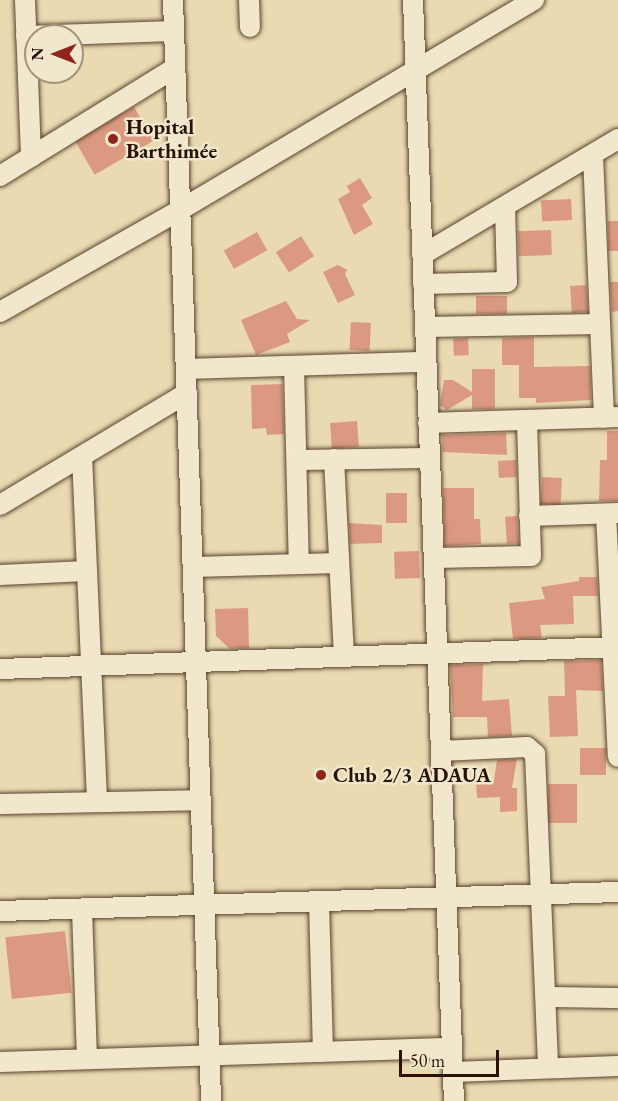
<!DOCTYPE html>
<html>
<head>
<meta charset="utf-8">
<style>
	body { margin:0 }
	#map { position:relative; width:618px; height:1101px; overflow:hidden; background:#e9dab2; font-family:"EB Garamond",serif }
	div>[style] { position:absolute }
	.building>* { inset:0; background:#db9981; transform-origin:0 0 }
	.roads { filter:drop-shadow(0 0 2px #5b422c) drop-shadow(0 0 2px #5b422c) }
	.minor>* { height:20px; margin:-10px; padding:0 10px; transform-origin:10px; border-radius:10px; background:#f1e7cd }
	.dots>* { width:16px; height:16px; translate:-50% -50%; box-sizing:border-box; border:3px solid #f1e7cd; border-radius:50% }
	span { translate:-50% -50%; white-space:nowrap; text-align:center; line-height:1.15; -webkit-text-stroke:5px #f1e7cd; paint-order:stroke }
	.poi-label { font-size:21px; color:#2c1000; font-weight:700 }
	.left { translate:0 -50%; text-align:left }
	.north { position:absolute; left:24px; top:24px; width:60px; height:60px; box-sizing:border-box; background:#f1e7cd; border:2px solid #a2917b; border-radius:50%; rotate:270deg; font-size:16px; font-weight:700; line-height:24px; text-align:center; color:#2c1000 }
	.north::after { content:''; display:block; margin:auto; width:21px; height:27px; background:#8f2418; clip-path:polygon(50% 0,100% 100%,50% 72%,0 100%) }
	.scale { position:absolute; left:399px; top:1050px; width:100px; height:27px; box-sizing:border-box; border:3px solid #2c1000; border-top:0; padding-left:8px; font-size:18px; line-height:21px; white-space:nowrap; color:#2c1000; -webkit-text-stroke:4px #f1e7cd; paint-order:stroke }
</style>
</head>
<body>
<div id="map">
	<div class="building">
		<i style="left:134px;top:107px;width:39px;height:68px;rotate:60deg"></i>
		<i style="clip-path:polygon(360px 178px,372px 198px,362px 205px,373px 224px,354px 235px,338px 199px,350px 192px,347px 186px)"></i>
		<i style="left:571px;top:199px;width:21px;height:30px;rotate:87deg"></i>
		<i style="left:608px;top:221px;width:10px;height:30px"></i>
		<i style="left:551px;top:230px;width:25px;height:33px;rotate:88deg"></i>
		<i style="left:257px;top:232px;width:21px;height:38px;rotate:61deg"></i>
		<i style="left:301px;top:236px;width:24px;height:30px;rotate:57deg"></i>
		<i style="clip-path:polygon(338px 265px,347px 270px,345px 274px,355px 295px,338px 303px,323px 272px)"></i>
		<i style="clip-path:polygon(610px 282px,618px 282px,618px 311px,612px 312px)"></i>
		<i style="left:586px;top:285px;width:27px;height:16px;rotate:86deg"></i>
		<i style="left:507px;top:296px;width:18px;height:31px;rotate:90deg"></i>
		<i style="clip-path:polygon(286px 301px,297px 319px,310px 320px,287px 334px,290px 342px,256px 355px,241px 320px)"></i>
		<i style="left:351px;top:322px;width:20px;height:28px;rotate:3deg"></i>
		<i style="clip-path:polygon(534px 337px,534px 367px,590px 366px,591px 400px,536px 403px,536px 398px,519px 398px,519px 365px,502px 365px,502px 338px)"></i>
		<i style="left:468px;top:338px;width:17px;height:15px;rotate:87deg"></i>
		<i style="clip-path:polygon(472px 369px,495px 369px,495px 409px,472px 409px,472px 395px,447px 410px,440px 405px,444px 380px,453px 380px,472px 392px)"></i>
		<i style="clip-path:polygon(282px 384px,284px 434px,267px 435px,266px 428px,252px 429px,251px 385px)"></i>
		<i style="left:357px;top:421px;width:26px;height:27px;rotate:86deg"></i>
		<i style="clip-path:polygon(607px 431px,618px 431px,618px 501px,599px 501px,600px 460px,607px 460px)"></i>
		<i style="clip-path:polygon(506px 433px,507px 455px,443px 452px,442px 435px)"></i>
		<i style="left:516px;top:460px;width:17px;height:18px;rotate:87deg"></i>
		<i style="left:542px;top:477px;width:20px;height:27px;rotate:3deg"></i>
		<i style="clip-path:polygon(443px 488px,474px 488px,474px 519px,480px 519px,481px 544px,445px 546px)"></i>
		<i style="left:386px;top:493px;width:21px;height:30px"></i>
		<i style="left:517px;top:516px;width:27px;height:12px;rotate:86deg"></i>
		<i style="clip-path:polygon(349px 523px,382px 525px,382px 543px,350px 544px)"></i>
		<i style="left:419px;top:551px;width:27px;height:25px;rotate:88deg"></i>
		<i style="clip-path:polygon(579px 577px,597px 577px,598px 596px,573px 596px,574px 624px,540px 625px,542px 638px,513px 639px,509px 603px,545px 599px,541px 587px,579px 581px)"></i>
		<i style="clip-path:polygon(248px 608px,249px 648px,230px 649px,216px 636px,215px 609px)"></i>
		<i style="clip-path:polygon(601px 660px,603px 691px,576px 690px,578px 736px,550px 737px,548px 696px,565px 696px,564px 661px)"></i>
		<i style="clip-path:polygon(483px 664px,482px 701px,509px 699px,512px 736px,488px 737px,487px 717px,453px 717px,450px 665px)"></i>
		<i style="left:580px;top:748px;width:26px;height:27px"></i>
		<i style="clip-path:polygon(517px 759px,512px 788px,517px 788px,517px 811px,500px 812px,500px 797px,477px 798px,476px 781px,494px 781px,497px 760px)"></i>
		<i style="left:577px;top:784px;width:39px;height:29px;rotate:90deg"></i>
		<i style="left:65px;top:931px;width:62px;height:60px;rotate:84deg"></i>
	</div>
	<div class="roads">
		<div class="minor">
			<i style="left:25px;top:0;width:157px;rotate:87.8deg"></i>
			<i style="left:173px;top:0;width:1102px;rotate:88.02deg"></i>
			<i style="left:249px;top:0;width:27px;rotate:88deg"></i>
			<i style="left:413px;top:0;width:1102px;rotate:87.87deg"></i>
			<i style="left:26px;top:36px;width:148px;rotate:-1.9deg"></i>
			<i style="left:593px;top:155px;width:263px;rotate:87.6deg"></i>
			<i style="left:0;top:176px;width:206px;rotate:-31.7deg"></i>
			<i style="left:422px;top:255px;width:228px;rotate:-30.6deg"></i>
			<i style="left:423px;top:284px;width:84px;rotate:-1.4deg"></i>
			<i style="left:507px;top:282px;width:75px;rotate:-91.5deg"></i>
			<i style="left:0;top:312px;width:207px;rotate:-29.5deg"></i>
			<i style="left:180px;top:210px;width:412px;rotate:-30.7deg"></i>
			<i style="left:425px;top:327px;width:175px;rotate:-1deg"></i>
			<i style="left:294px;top:366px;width:198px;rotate:88.6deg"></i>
			<i style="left:186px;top:369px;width:240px;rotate:-1.7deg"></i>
			<i style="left:428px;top:423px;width:190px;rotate:-1.8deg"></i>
			<i style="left:82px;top:456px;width:346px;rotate:87.5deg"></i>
			<i style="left:334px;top:459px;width:198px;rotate:87.1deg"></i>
			<i style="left:297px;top:460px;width:133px;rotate:-0.9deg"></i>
			<i style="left:0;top:505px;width:218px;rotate:-30.9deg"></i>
			<i style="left:606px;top:514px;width:243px;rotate:87.2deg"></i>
			<i style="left:529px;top:516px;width:89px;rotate:-1.9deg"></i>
			<i style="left:434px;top:558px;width:97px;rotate:-1.2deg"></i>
			<i style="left:531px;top:556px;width:136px;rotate:-91.7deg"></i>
			<i style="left:193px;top:567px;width:146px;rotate:-1.6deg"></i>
			<i style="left:0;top:575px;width:87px;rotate:-2.6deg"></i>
			<i style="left:0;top:669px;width:618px;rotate:-2.04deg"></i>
			<i style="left:441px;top:751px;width:86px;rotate:-2.7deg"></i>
			<i style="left:527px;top:747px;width:11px;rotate:41deg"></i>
			<i style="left:535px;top:754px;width:313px;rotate:87.6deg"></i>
			<i style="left:0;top:804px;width:201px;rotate:-1.1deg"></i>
			<i style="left:319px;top:901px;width:151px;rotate:88.5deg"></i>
			<i style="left:82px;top:909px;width:150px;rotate:88.1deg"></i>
			<i style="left:0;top:911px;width:618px;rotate:-1.76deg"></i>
			<i style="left:546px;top:997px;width:72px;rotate:0.8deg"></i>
			<i style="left:0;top:1062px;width:452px;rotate:-1.8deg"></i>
			<i style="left:453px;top:1072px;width:165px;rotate:-2.1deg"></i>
		</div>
	</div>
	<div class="dots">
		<i style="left:113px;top:139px;background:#8f2418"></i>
		<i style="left:321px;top:775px;background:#8f2418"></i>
	</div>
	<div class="poi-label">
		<span class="left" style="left:126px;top:139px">Hopital<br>Barthimée</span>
		<span class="left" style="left:333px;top:775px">Club 2/3 ADAUA</span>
	</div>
	<div class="north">N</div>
	<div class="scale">50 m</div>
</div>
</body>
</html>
